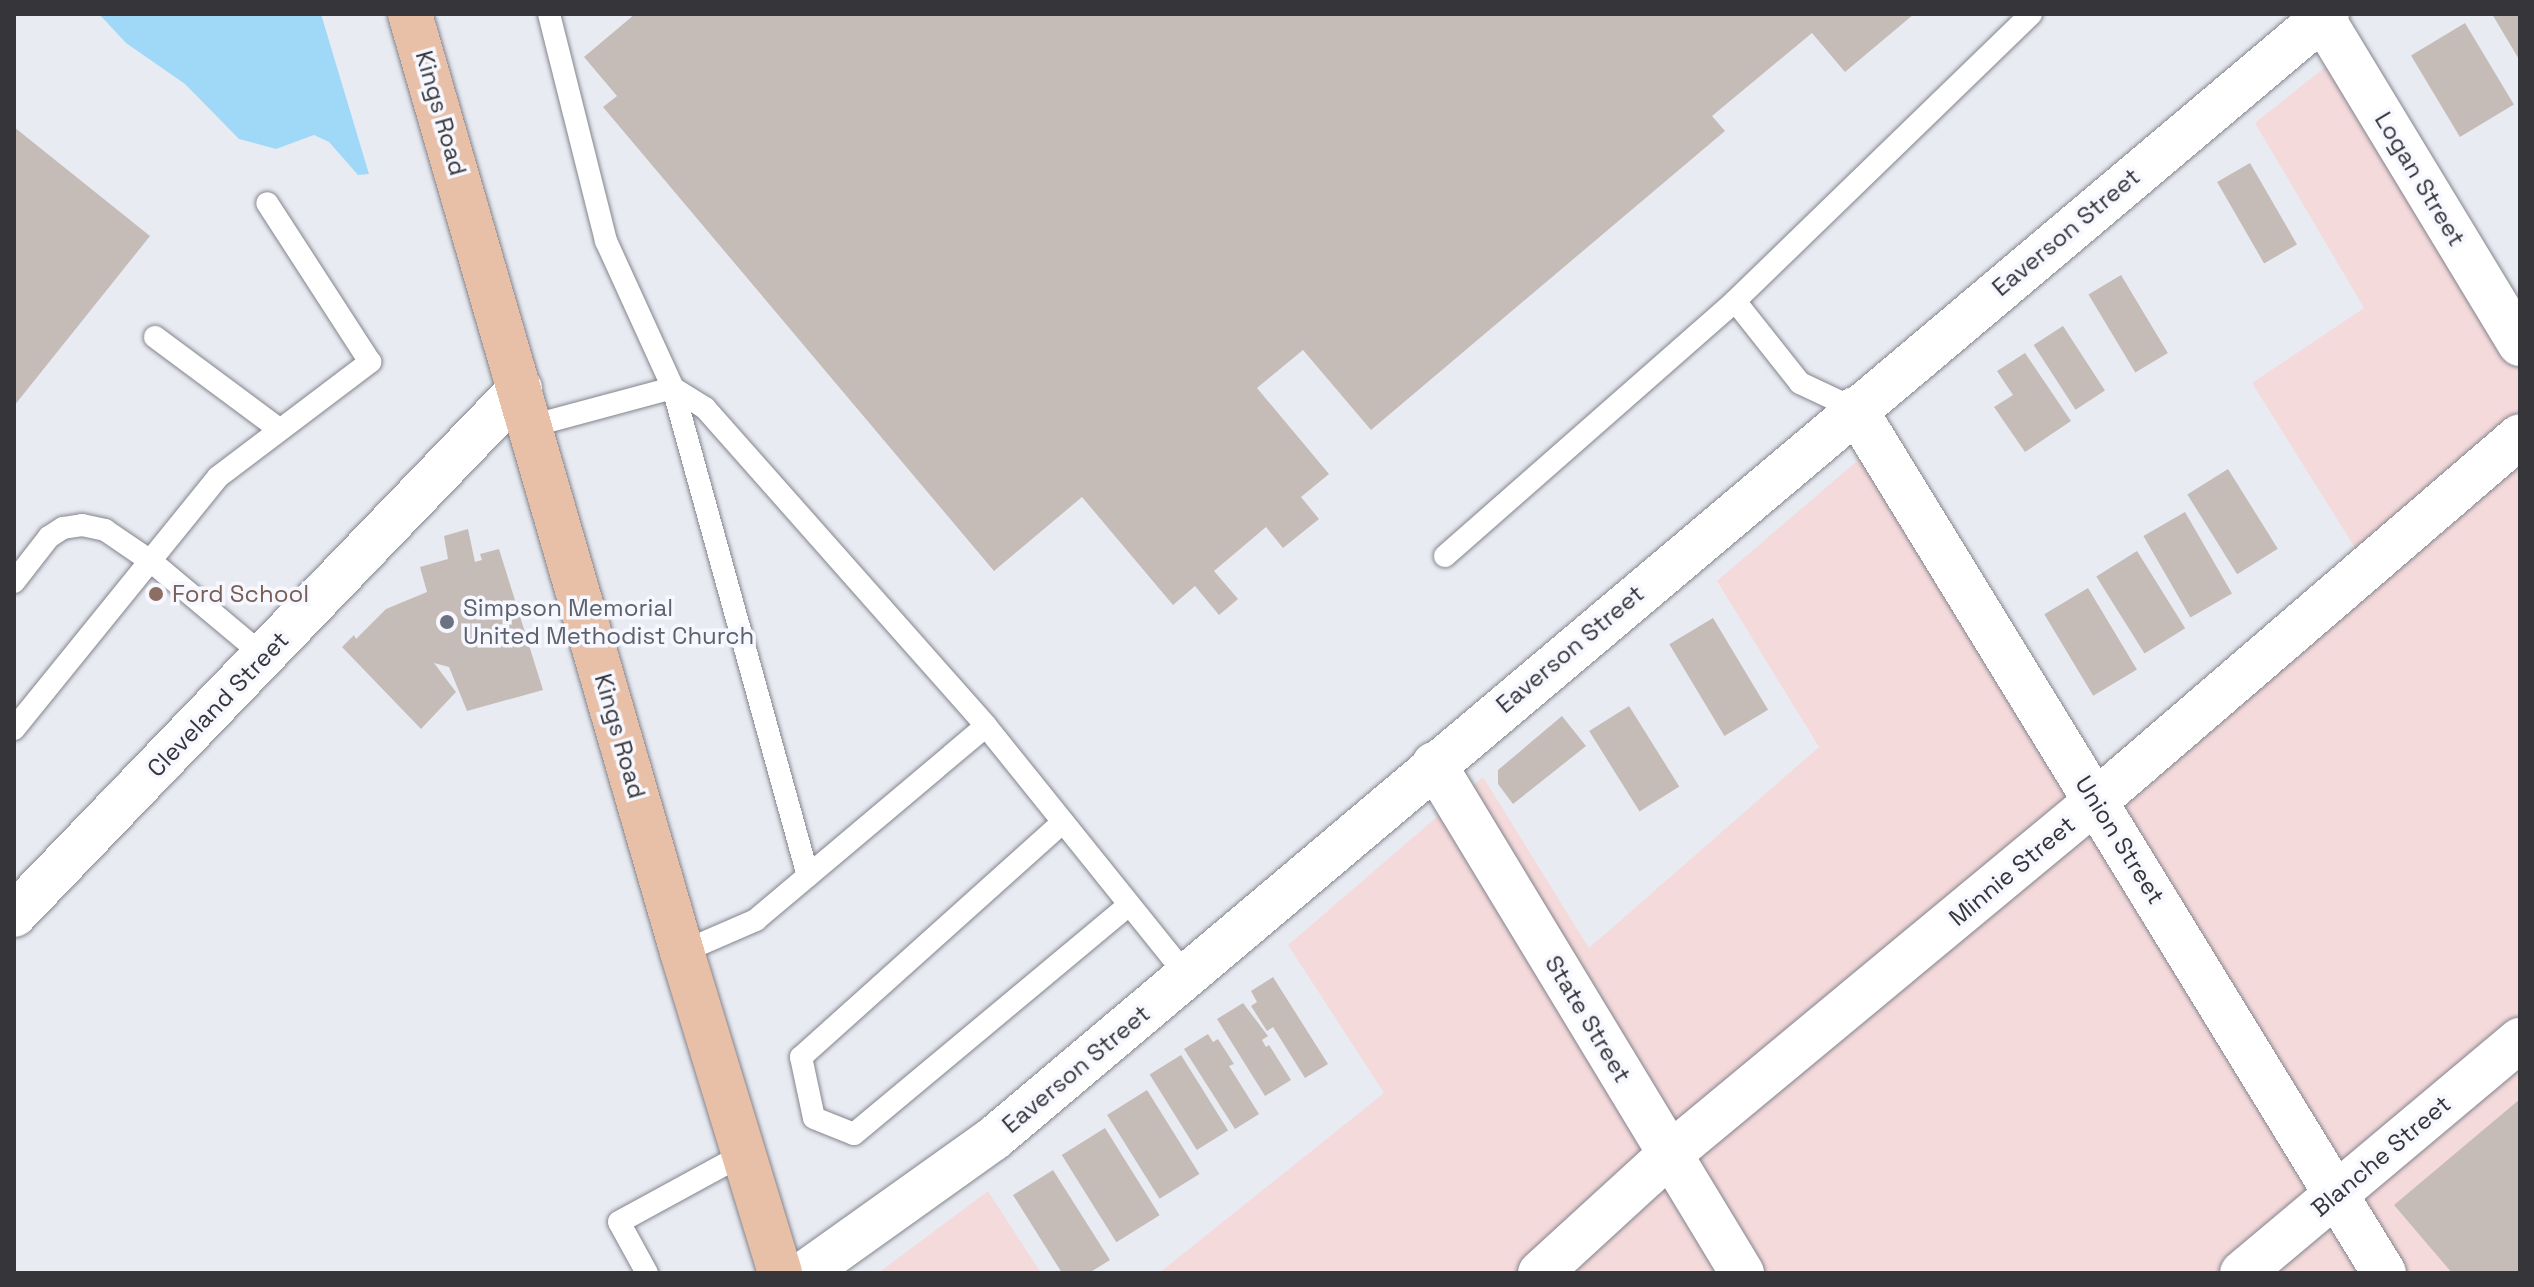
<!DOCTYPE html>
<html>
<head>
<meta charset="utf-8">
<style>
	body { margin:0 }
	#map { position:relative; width:2534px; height:1287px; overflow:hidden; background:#e9ebf3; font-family:"Space Grotesk",sans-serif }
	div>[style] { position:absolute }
	.industrial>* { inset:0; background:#f5dadc }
	.water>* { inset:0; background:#a0d9f8 }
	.building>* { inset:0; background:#c5bcb8; transform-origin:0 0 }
	.roads { filter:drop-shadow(0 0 2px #83848c) drop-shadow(0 0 2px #83848c) }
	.service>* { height:22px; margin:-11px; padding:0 11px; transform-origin:11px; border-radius:11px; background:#fff }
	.minor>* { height:44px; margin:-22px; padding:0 22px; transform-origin:22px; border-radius:22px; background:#fff }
	.tertiary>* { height:44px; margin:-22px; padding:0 22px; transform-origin:22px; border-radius:22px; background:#fff }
	.primary>* { height:44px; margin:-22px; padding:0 22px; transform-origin:22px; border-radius:22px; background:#e8bfa7 }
	.dots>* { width:22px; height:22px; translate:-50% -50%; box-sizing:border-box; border:4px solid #f7f8ff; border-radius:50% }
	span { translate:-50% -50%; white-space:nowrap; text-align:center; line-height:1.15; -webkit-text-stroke:7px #f7f8ff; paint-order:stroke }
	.street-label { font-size:24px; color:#36363a }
	.education-label { font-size:24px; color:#785e54 }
	.left { translate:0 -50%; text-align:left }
	.worship-label { font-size:24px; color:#5b616d }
	.frame { position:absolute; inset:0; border:16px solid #36363a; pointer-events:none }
</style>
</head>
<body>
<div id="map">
	<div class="industrial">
		<i style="clip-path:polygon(2355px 43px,2520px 310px,2520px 1273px,1159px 1273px,1384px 1093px,1288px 945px,1483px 777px,1589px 948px,1819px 747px,1717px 581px,1891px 432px,2100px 766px,2357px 551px,2252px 383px,2364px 308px,2255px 123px)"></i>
		<i style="clip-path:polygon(988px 1191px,1041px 1273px,878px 1273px)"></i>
	</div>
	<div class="water">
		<i style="clip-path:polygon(99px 14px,321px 14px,369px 174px,358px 175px,329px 142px,314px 135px,276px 149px,239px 139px,185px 84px,126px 43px)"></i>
	</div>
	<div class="building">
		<i style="clip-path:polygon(635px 14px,1914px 14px,1845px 72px,1812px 33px,1712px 116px,1725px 131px,1371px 430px,1303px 350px,1257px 388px,1329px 474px,1301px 497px,1319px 519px,1283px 548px,1266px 527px,1214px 571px,1238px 599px,1219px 615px,1195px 586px,1173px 605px,1082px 497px,994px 571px,603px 107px,617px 96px,584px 57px)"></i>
		<i style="clip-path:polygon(2492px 14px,2520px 14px,2520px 61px)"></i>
		<i style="left:2465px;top:23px;width:95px;height:63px;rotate:59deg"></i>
		<i style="clip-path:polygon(14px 127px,150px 236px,14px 406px)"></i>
		<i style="left:2250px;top:163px;width:94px;height:38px;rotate:60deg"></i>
		<i style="left:2121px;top:275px;width:91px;height:38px;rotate:59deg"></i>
		<i style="left:2063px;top:326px;width:77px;height:35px;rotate:57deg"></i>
		<i style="clip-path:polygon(2025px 353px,2071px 421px,2025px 452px,1994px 407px,2013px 395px,1997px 371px)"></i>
		<i style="left:2228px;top:469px;width:94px;height:48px;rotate:58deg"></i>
		<i style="left:2185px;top:512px;width:94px;height:48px;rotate:60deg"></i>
		<i style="clip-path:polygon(468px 529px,475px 562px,482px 560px,480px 554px,499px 549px,543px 690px,467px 711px,449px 667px,434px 663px,456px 692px,421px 729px,342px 647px,354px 635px,356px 639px,386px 609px,427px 592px,420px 567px,448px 559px,444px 536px)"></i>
		<i style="left:2137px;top:551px;width:91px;height:48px;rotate:58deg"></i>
		<i style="left:2088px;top:588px;width:95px;height:51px;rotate:59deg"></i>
		<i style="left:1713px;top:618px;width:107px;height:51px;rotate:59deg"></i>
		<i style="left:1629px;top:706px;width:95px;height:47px;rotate:58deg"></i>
		<i style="clip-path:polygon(1562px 716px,1586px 746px,1513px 804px,1498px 784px,1498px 770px)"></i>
		<i style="clip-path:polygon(1273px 977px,1328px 1064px,1305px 1078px,1273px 1027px,1267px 1031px,1251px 1006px,1257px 1002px,1251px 991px)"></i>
		<i style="clip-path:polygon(1243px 1003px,1268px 1036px,1262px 1040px,1266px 1047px,1269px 1045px,1291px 1080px,1265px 1096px,1217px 1019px)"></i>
		<i style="clip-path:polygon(1208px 1034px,1213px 1042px,1218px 1039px,1234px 1064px,1229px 1066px,1259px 1114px,1235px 1129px,1184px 1049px)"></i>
		<i style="left:1181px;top:1055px;width:89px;height:37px;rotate:58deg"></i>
		<i style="left:1147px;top:1090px;width:99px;height:47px;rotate:58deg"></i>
		<i style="clip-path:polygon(2520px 1099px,2520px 1273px,2452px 1273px,2394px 1205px)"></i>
		<i style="left:1105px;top:1128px;width:103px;height:51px;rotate:58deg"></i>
		<i style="clip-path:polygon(1053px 1170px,1110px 1260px,1089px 1273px,1062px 1273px,1013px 1195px)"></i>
	</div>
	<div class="roads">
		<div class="service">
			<i style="left:549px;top:14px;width:234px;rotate:75.9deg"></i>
			<i style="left:606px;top:241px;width:162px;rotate:65.5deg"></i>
			<i style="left:673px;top:388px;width:506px;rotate:74.54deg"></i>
			<i style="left:1735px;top:301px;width:105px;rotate:51.6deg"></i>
			<i style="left:1800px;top:383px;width:61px;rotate:25.3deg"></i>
			<i style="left:155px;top:337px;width:154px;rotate:36.6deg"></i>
			<i style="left:531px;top:426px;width:147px;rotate:-15deg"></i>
			<i style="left:673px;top:388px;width:38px;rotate:32deg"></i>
			<i style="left:705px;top:408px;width:424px;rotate:48.5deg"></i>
			<i style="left:986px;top:726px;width:301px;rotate:139.9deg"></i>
			<i style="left:756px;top:920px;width:81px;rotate:156.6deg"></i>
			<i style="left:1445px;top:556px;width:386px;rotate:-41.3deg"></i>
			<i style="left:1735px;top:301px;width:412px;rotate:-44.1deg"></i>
			<i style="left:14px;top:582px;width:57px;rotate:-52.1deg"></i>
			<i style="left:49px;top:537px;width:17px;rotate:-33deg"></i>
			<i style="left:63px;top:528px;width:19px;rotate:-9deg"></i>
			<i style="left:82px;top:525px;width:24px;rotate:12deg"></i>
			<i style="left:105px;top:530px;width:57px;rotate:34.2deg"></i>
			<i style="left:152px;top:562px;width:146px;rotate:40deg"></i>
			<i style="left:986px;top:726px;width:321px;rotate:51.2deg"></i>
			<i style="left:14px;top:729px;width:324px;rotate:-51deg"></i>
			<i style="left:218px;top:477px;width:191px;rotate:-37.1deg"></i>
			<i style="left:370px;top:362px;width:189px;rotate:-122.9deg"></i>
			<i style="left:1063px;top:822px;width:352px;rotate:138.1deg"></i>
			<i style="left:801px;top:1057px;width:62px;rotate:78deg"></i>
			<i style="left:814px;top:1118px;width:43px;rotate:21.8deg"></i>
			<i style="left:854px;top:1134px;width:358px;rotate:-39.8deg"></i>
			<i style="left:647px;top:1273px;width:58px;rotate:-118.8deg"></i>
			<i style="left:619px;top:1222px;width:140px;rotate:-28.6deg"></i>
		</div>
		<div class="minor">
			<i style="left:2320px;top:14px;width:386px;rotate:58.8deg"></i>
			<i style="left:1855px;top:409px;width:1013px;rotate:58.52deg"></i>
			<i style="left:1434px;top:764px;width:595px;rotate:58.82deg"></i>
			<i style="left:14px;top:915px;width:730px;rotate:-46.11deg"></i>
			<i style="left:1540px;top:1273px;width:176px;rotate:-42.5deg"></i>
			<i style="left:1670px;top:1154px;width:553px;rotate:-39.65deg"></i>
			<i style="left:2096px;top:801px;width:559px;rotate:-40.72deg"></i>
			<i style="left:2242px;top:1273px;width:363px;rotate:-40deg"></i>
		</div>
		<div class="tertiary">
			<i style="left:805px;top:1273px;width:231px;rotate:-35.5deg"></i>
			<i style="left:993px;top:1139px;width:1745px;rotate:-40.14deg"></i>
		</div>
		<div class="primary">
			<i style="left:410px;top:14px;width:977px;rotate:73.83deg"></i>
			<i style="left:682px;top:952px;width:336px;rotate:73deg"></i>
		</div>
	</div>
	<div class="dots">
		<i style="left:156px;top:594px;background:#8d6e63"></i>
		<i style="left:447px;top:622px;background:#6b7280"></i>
	</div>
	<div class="street-label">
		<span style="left:441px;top:113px;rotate:74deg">Kings Road</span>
		<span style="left:2420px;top:179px;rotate:59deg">Logan Street</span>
		<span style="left:2066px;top:232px;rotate:-40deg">Eaverson Street</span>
		<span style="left:1570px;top:649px;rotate:-40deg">Eaverson Street</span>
		<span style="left:218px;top:704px;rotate:-46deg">Cleveland Street</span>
		<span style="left:620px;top:736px;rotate:74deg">Kings Road</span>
		<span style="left:2120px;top:840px;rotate:58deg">Union Street</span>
		<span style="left:2012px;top:871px;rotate:-40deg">Minnie Street</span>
		<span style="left:1588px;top:1019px;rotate:59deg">State Street</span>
		<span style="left:1076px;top:1069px;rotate:-40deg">Eaverson Street</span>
		<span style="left:2381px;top:1156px;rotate:-40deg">Blanche Street</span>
	</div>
	<div class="education-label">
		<span class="left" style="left:172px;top:594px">Ford School</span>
	</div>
	<div class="worship-label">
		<span class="left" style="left:463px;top:622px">Simpson Memorial<br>United Methodist Church</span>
	</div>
	<div class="frame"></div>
</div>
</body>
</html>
